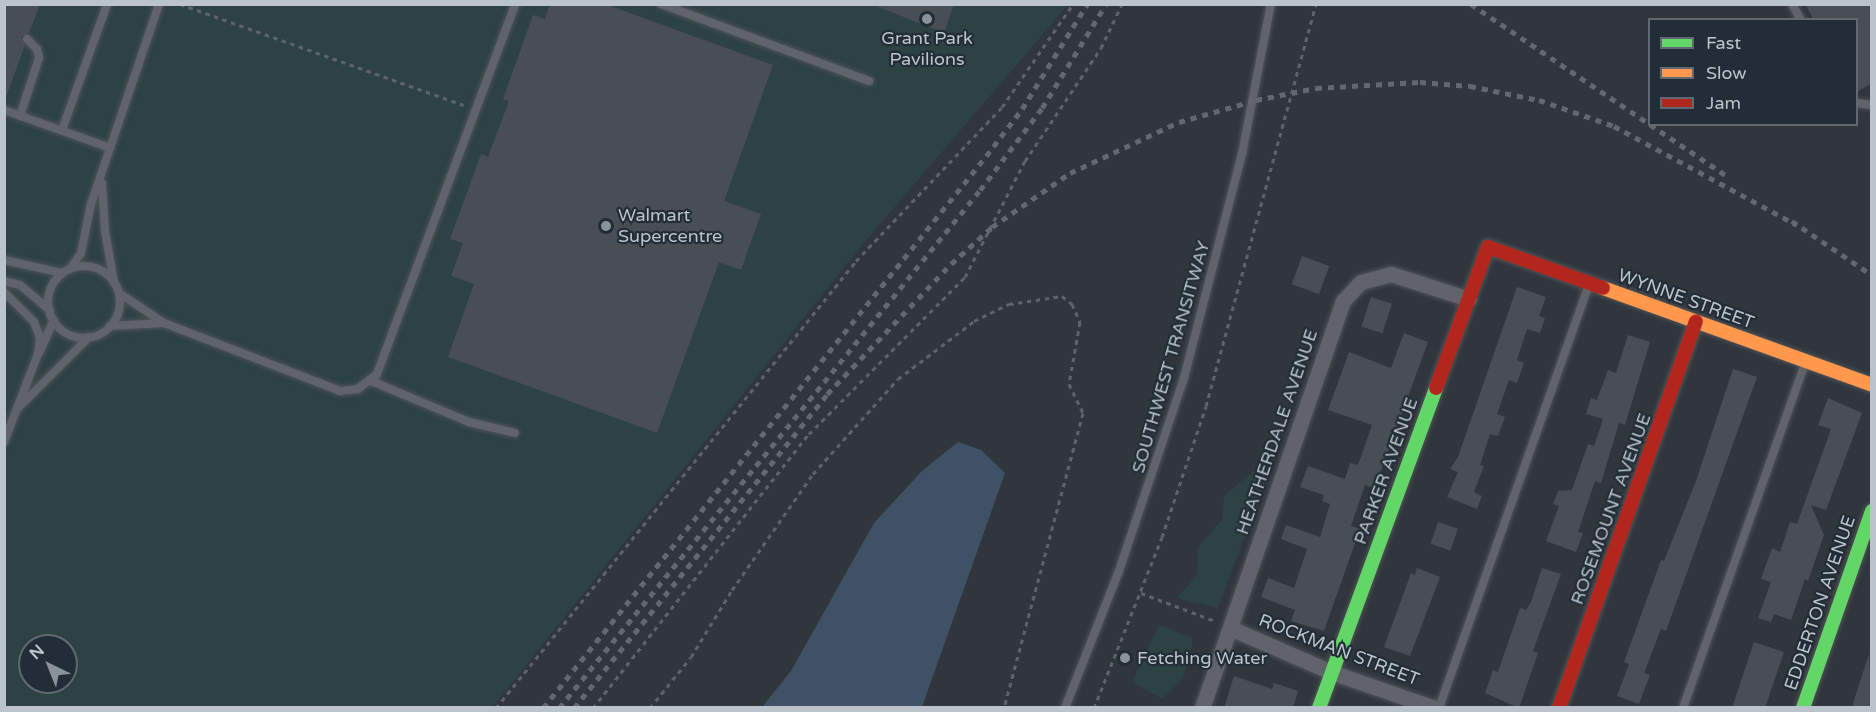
<!DOCTYPE html>
<html>
<head>
<meta charset="utf-8">
<style>
	body { margin:0 }
	#map { position:relative; width:1876px; height:712px; overflow:hidden; background:#30363c; font-family:"Varela Round",sans-serif }
	div>[style] { position:absolute }
	.green>* { inset:0; background:#2d4243 }
	.water>* { inset:0; background:#3f5265 }
	.building>* { inset:0; background:#494e54; transform-origin:0 0 }
	.path>* { height:3px; margin-top:-1.5px; transform-origin:0; background:repeating-linear-gradient(90deg,#5d6368 0 4.5px,transparent 0 9px) }
	.roads { filter:drop-shadow(0 0 2px #4e5257) drop-shadow(0 0 2px #4e5257) }
	.lane>* { height:8px; margin:-4px; padding:0 4px; transform-origin:4px; border-radius:4px; background:#60646a }
	.lane>.ring { margin:-4px; padding:0; box-sizing:content-box; background:none; border:8px solid #60646a; border-radius:50% }
	.street>* { height:15px; margin:-7.5px; padding:0 7.5px; transform-origin:7.5px; border-radius:7.5px; background:#60646a }
	.fast>* { height:14px; margin:-7px; padding:0 7px; transform-origin:7px; border-radius:7px; background:#63d668 }
	.slow>* { height:14px; margin:-7px; padding:0 7px; transform-origin:7px; border-radius:7px; background:#ff974d }
	.jam>* { height:14px; margin:-7px; padding:0 7px; transform-origin:7px; border-radius:7px; background:#b3261e }
	.rail>* { height:4.5px; margin-top:-2.25px; transform-origin:0; background:repeating-linear-gradient(90deg,#64686e 0 6px,transparent 0 12px) }
	.dots>* { width:16px; height:16px; translate:-50% -50%; box-sizing:border-box; border:3px solid #232d37; border-radius:50% }
	span { translate:-50% -50%; white-space:nowrap; text-align:center; line-height:1.15; -webkit-text-stroke:4.5px #232d37; paint-order:stroke }
	.poi-label { font-size:18px; color:#bbc3cc }
	.left { translate:0 -50%; text-align:left }
	.street-label { font-size:18px; color:#bbc3cc }
	.frame { position:absolute; inset:0; border:6px solid #bbc3cc; pointer-events:none }
	.legend { position:absolute; left:1648px; top:18px; width:210px; height:108px; box-sizing:border-box; background:#232d37; border:2px solid #606973; margin:0; padding:8px 10px; list-style:none; font-size:18px; color:#bbc3cc }
	.legend li { display:flex; align-items:center; gap:12px; height:30px }
	.legend b { width:30px; border:2px solid #606973 }
	.north { position:absolute; left:18px; top:634px; width:60px; height:60px; box-sizing:border-box; background:#232d37; border:2px solid #606973; border-radius:50%; rotate:317deg; font-size:16px; font-weight:700; line-height:24px; text-align:center; color:#bbc3cc }
	.north::after { content:''; display:block; margin:auto; width:21px; height:27px; background:#8a929a; clip-path:polygon(50% 0,100% 100%,50% 72%,0 100%) }
</style>
</head>
<body>
<div id="map">
	<div class="green">
		<i style="clip-path:polygon(evenodd,4px 5px,1068px 5px,857px 251px,492px 708px,5px 707px,4px 5px,30px 646px,66px 646px,66px 682px,30px 682px,30px 646px)"></i>
		<i style="clip-path:polygon(1255px 470px,1268px 475px,1218px 608px,1177px 598px,1197px 575px,1198px 547px,1222px 520px,1224px 496px)"></i>
		<i style="clip-path:polygon(1159px 625px,1192px 638px,1192px 647px,1183px 678px,1162px 699px,1132px 682px)"></i>
	</div>
	<div class="water">
		<i style="clip-path:polygon(958px 442px,981px 450px,1005px 473px,922px 707px,762px 707px,791px 671px,874px 523px,922px 471px)"></i>
	</div>
	<div class="building">
		<i style="clip-path:polygon(4px 4px,40px 4px,29px 33px,21px 37px,25px 45px,6px 97px)"></i>
		<i style="clip-path:polygon(550px 4px,605px 4px,773px 65px,724px 201px,761px 214px,741px 270px,719px 262px,657px 433px,448px 357px,474px 284px,451px 276px,463px 243px,450px 239px,481px 154px,488px 157px,509px 101px,503px 99px,533px 15px,545px 19px)"></i>
		<i style="clip-path:polygon(871px 4px,954px 4px,944px 33px)"></i>
		<i style="clip-path:polygon(1805px 4px,1872px 4px,1872px 83px,1857px 92px,1857px 20px,1814px 20px)"></i>
		<i style="left:1302px;top:256px;width:29px;height:30px;rotate:20deg"></i>
		<i style="clip-path:polygon(1517px 287px,1546px 297px,1539px 316px,1545px 318px,1540px 333px,1527px 329px,1517px 360px,1524px 363px,1517px 383px,1509px 380px,1497px 414px,1505px 417px,1498px 436px,1490px 434px,1480px 465px,1484px 466px,1474px 492px,1482px 496px,1477px 509px,1447px 497px,1458px 472px,1450px 469px,1458px 457px)"></i>
		<i style="left:1371px;top:297px;width:22px;height:31px;rotate:18deg"></i>
		<i style="clip-path:polygon(1404px 333px,1428px 342px,1380px 473px,1384px 474px,1378px 490px,1365px 485px,1351px 526px,1360px 529px,1324px 631px,1291px 621px,1295px 610px,1261px 597px,1268px 578px,1294px 588px,1307px 549px,1281px 539px,1286px 525px,1320px 537px,1330px 504px,1322px 501px,1324px 495px,1300px 487px,1308px 466px,1345px 479px,1350px 463px,1358px 465px,1372px 425px,1328px 410px,1349px 352px,1391px 368px)"></i>
		<i style="clip-path:polygon(1628px 335px,1650px 342px,1625px 425px,1619px 423px,1601px 483px,1595px 481px,1578px 532px,1583px 533px,1576px 552px,1546px 541px,1559px 506px,1553px 504px,1558px 491px,1572px 490px,1588px 444px,1594px 446px,1603px 419px,1586px 414px,1591px 398px,1597px 400px,1608px 370px,1616px 373px)"></i>
		<i style="clip-path:polygon(1733px 369px,1757px 377px,1666px 631px,1661px 629px,1644px 673px,1650px 675px,1639px 704px,1617px 696px,1629px 664px,1624px 662px,1661px 560px,1664px 561px,1696px 481px)"></i>
		<i style="clip-path:polygon(1828px 398px,1862px 413px,1826px 510px,1811px 505px,1824px 535px,1808px 581px,1805px 579px,1791px 620px,1774px 614px,1771px 622px,1758px 618px,1771px 582px,1761px 579px,1772px 548px,1780px 552px,1790px 522px,1797px 524px,1831px 429px,1818px 425px)"></i>
		<i style="left:1438px;top:522px;width:21px;height:23px;rotate:19deg"></i>
		<i style="clip-path:polygon(1417px 568px,1440px 577px,1410px 656px,1384px 647px,1411px 573px,1415px 575px)"></i>
		<i style="clip-path:polygon(1542px 568px,1561px 574px,1533px 651px,1538px 653px,1519px 708px,1485px 693px,1493px 670px,1498px 672px,1520px 608px,1526px 610px,1531px 602px)"></i>
		<i style="clip-path:polygon(1754px 642px,1784px 652px,1765px 708px,1732px 708px)"></i>
		<i style="clip-path:polygon(1869px 654px,1872px 708px,1852px 708px,1855px 697px)"></i>
		<i style="clip-path:polygon(1234px 676px,1272px 689px,1274px 683px,1298px 691px,1293px 708px,1224px 708px)"></i>
	</div>
	<div class="path">
		<i style="left:180px;top:4px;width:301px;rotate:19.6deg"></i>
		<i style="left:1141px;top:593px;width:79px;rotate:20.7deg"></i>
		<i style="left:496px;top:708px;width:574px;rotate:-51.15deg"></i>
		<i style="left:856px;top:261px;width:212px;rotate:-46.5deg"></i>
		<i style="left:1002px;top:107px;width:125px;rotate:-55.4deg"></i>
		<i style="left:593px;top:708px;width:349px;rotate:-51.8deg"></i>
		<i style="left:809px;top:434px;width:221px;rotate:-45.2deg"></i>
		<i style="left:965px;top:277px;width:131px;rotate:-62.7deg"></i>
		<i style="left:1025px;top:161px;width:136px;rotate:-56.1deg"></i>
		<i style="left:1101px;top:48px;width:49px;rotate:-64.5deg"></i>
		<i style="left:650px;top:708px;width:65px;rotate:-51.2deg"></i>
		<i style="left:691px;top:657px;width:79px;rotate:-58.5deg"></i>
		<i style="left:732px;top:590px;width:141px;rotate:-55.1deg"></i>
		<i style="left:813px;top:474px;width:127px;rotate:-48.2deg"></i>
		<i style="left:898px;top:379px;width:96px;rotate:-37.3deg"></i>
		<i style="left:974px;top:321px;width:39px;rotate:-26deg"></i>
		<i style="left:1009px;top:304px;width:54px;rotate:-8.6deg"></i>
		<i style="left:1062px;top:296px;width:13px;rotate:39deg"></i>
		<i style="left:1072px;top:304px;width:20px;rotate:66deg"></i>
		<i style="left:1080px;top:322px;width:63px;rotate:100.1deg"></i>
		<i style="left:1069px;top:384px;width:32px;rotate:64deg"></i>
		<i style="left:1083px;top:413px;width:305px;rotate:105deg"></i>
		<i style="left:1094px;top:708px;width:184px;rotate:-68.3deg"></i>
		<i style="left:1162px;top:537px;width:138px;rotate:-71.4deg"></i>
		<i style="left:1206px;top:406px;width:417px;rotate:-74.7deg"></i>
	</div>
	<div class="roads">
		<div class="lane">
			<i style="left:661px;top:4px;width:222px;rotate:20.3deg"></i>
			<i style="left:1792px;top:4px;width:18px;rotate:61deg"></i>
			<i style="left:1856px;top:103px;width:16px;rotate:7deg"></i>
			<i style="left:4px;top:110px;width:113px;rotate:19.7deg"></i>
			<i style="left:20px;top:116px;width:61px;rotate:-71.9deg"></i>
			<i style="left:39px;top:58px;width:9px;rotate:-103deg"></i>
			<i style="left:37px;top:49px;width:14px;rotate:-135deg"></i>
			<i style="left:62px;top:130px;width:134px;rotate:-70.3deg"></i>
			<i style="left:102px;top:183px;width:48px;rotate:86.4deg"></i>
			<i style="left:105px;top:231px;width:52px;rotate:80deg"></i>
			<i style="left:4px;top:260px;width:59px;rotate:12.6deg"></i>
			<i class="ring" style="left:48px;top:266px;width:64px;height:64px"></i>
			<i style="left:70px;top:269px;width:19px;rotate:-55deg"></i>
			<i style="left:81px;top:253px;width:50px;rotate:-78.5deg"></i>
			<i style="left:91px;top:204px;width:211px;rotate:-71.2deg"></i>
			<i style="left:4px;top:281px;width:16px;rotate:14deg"></i>
			<i style="left:20px;top:285px;width:39px;rotate:40deg"></i>
			<i style="left:4px;top:292px;width:42px;rotate:45deg"></i>
			<i style="left:34px;top:322px;width:17px;rotate:69deg"></i>
			<i style="left:40px;top:338px;width:16px;rotate:97deg"></i>
			<i style="left:38px;top:354px;width:94px;rotate:111.1deg"></i>
			<i style="left:119px;top:293px;width:54px;rotate:33.7deg"></i>
			<i style="left:164px;top:323px;width:189px;rotate:21.1deg"></i>
			<i style="left:340px;top:391px;width:18px;rotate:-6deg"></i>
			<i style="left:358px;top:389px;width:24px;rotate:-38deg"></i>
			<i style="left:377px;top:374px;width:395px;rotate:-69.5deg"></i>
			<i style="left:110px;top:326px;width:54px;rotate:-3.2deg"></i>
			<i style="left:40px;top:351px;width:34px;rotate:-66deg"></i>
			<i style="left:369px;top:380px;width:108px;rotate:22.8deg"></i>
			<i style="left:469px;top:422px;width:47px;rotate:13.4deg"></i>
			<i style="left:18px;top:408px;width:100px;rotate:-45deg"></i>
			<i style="left:1065px;top:708px;width:147px;rotate:-68.5deg"></i>
			<i style="left:1119px;top:571px;width:204px;rotate:-71.4deg"></i>
			<i style="left:1184px;top:378px;width:231px;rotate:-75.5deg"></i>
			<i style="left:1242px;top:154px;width:153px;rotate:-79.1deg"></i>
			<i style="left:1439px;top:708px;width:449px;rotate:-70.5deg"></i>
			<i style="left:1683px;top:708px;width:366px;rotate:-70.5deg"></i>
		</div>
		<div class="street">
			<i style="left:1230px;top:628px;width:110px;rotate:23.5deg"></i>
			<i style="left:1331px;top:672px;width:110px;rotate:19.1deg"></i>
			<i style="left:1202px;top:708px;width:431px;rotate:-70.9deg"></i>
			<i style="left:1343px;top:301px;width:26px;rotate:-47deg"></i>
			<i style="left:1361px;top:282px;width:31px;rotate:-15deg"></i>
			<i style="left:1391px;top:274px;width:82px;rotate:17.8deg"></i>
		</div>
		<div class="fast">
			<i style="left:1319px;top:708px;width:341px;rotate:-69.9deg"></i>
			<i style="left:1803px;top:708px;width:209px;rotate:-70.7deg"></i>
		</div>
		<div class="slow">
			<i style="left:1603px;top:288px;width:286px;rotate:19.8deg"></i>
		</div>
		<div class="jam">
			<i style="left:1436px;top:388px;width:150px;rotate:-69.8deg"></i>
			<i style="left:1488px;top:247px;width:122px;rotate:19.6deg"></i>
			<i style="left:1559px;top:708px;width:410px;rotate:-70.5deg"></i>
		</div>
	</div>
	<div class="rail">
		<i style="left:1471px;top:4px;width:310px;rotate:33.9deg"></i>
		<i style="left:1792px;top:221px;width:97px;rotate:34deg"></i>
		<i style="left:543px;top:708px;width:708px;rotate:-51.25deg"></i>
		<i style="left:986px;top:156px;width:59px;rotate:-52.5deg"></i>
		<i style="left:1022px;top:109px;width:123px;rotate:-58.2deg"></i>
		<i style="left:559px;top:708px;width:668px;rotate:-50.9deg"></i>
		<i style="left:980px;top:190px;width:103px;rotate:-52.9deg"></i>
		<i style="left:1042px;top:108px;width:122px;rotate:-58.4deg"></i>
		<i style="left:574px;top:708px;width:403px;rotate:-51.1deg"></i>
		<i style="left:827px;top:394px;width:180px;rotate:-46.4deg"></i>
		<i style="left:951px;top:264px;width:55px;rotate:-42.1deg"></i>
		<i style="left:992px;top:227px;width:95px;rotate:-34.7deg"></i>
		<i style="left:1070px;top:173px;width:120px;rotate:-25.1deg"></i>
		<i style="left:1179px;top:122px;width:80px;rotate:-15.9deg"></i>
		<i style="left:1256px;top:100px;width:61px;rotate:-11.3deg"></i>
		<i style="left:1316px;top:88px;width:104px;rotate:-3.3deg"></i>
		<i style="left:1420px;top:82px;width:50px;rotate:4.6deg"></i>
		<i style="left:1470px;top:86px;width:70px;rotate:11.5deg"></i>
		<i style="left:1539px;top:100px;width:79px;rotate:19.1deg"></i>
		<i style="left:1614px;top:126px;width:208px;rotate:28.4deg"></i>
	</div>
	<div class="dots">
		<i style="left:927px;top:19px;background:#8a929a"></i>
		<i style="left:606px;top:226px;background:#8a929a"></i>
		<i style="left:1125px;top:658px;background:#8a929a"></i>
	</div>
	<div class="poi-label">
		<span style="left:927px;top:49px">Grant Park<br>Pavilions</span>
		<span class="left" style="left:618px;top:226px">Walmart<br>Supercentre</span>
		<span class="left" style="left:1137px;top:658px">Fetching Water</span>
	</div>
	<div class="street-label">
		<span style="left:1686px;top:299px;rotate:20deg">WYNNE STREET</span>
		<span style="left:1171px;top:357px;rotate:-74deg">SOUTHWEST TRANSITWAY</span>
		<span style="left:1277px;top:432px;rotate:-71deg">HEATHERDALE AVENUE</span>
		<span style="left:1386px;top:471px;rotate:-70deg">PARKER AVENUE</span>
		<span style="left:1611px;top:509px;rotate:-70deg">ROSEMOUNT AVENUE</span>
		<span style="left:1820px;top:603px;rotate:-71deg">EDDERTON AVENUE</span>
		<span style="left:1339px;top:650px;rotate:21deg">ROCKMAN STREET</span>
	</div>
	<div class="frame"></div>
	<ul class="legend">
	<li><b style="height:8px;background:#63d668"></b>Fast</li>
	<li><b style="height:8px;background:#ff974d"></b>Slow</li>
	<li><b style="height:8px;background:#b3261e"></b>Jam</li>
	</ul>
	<div class="north">N</div>
</div>
</body>
</html>
